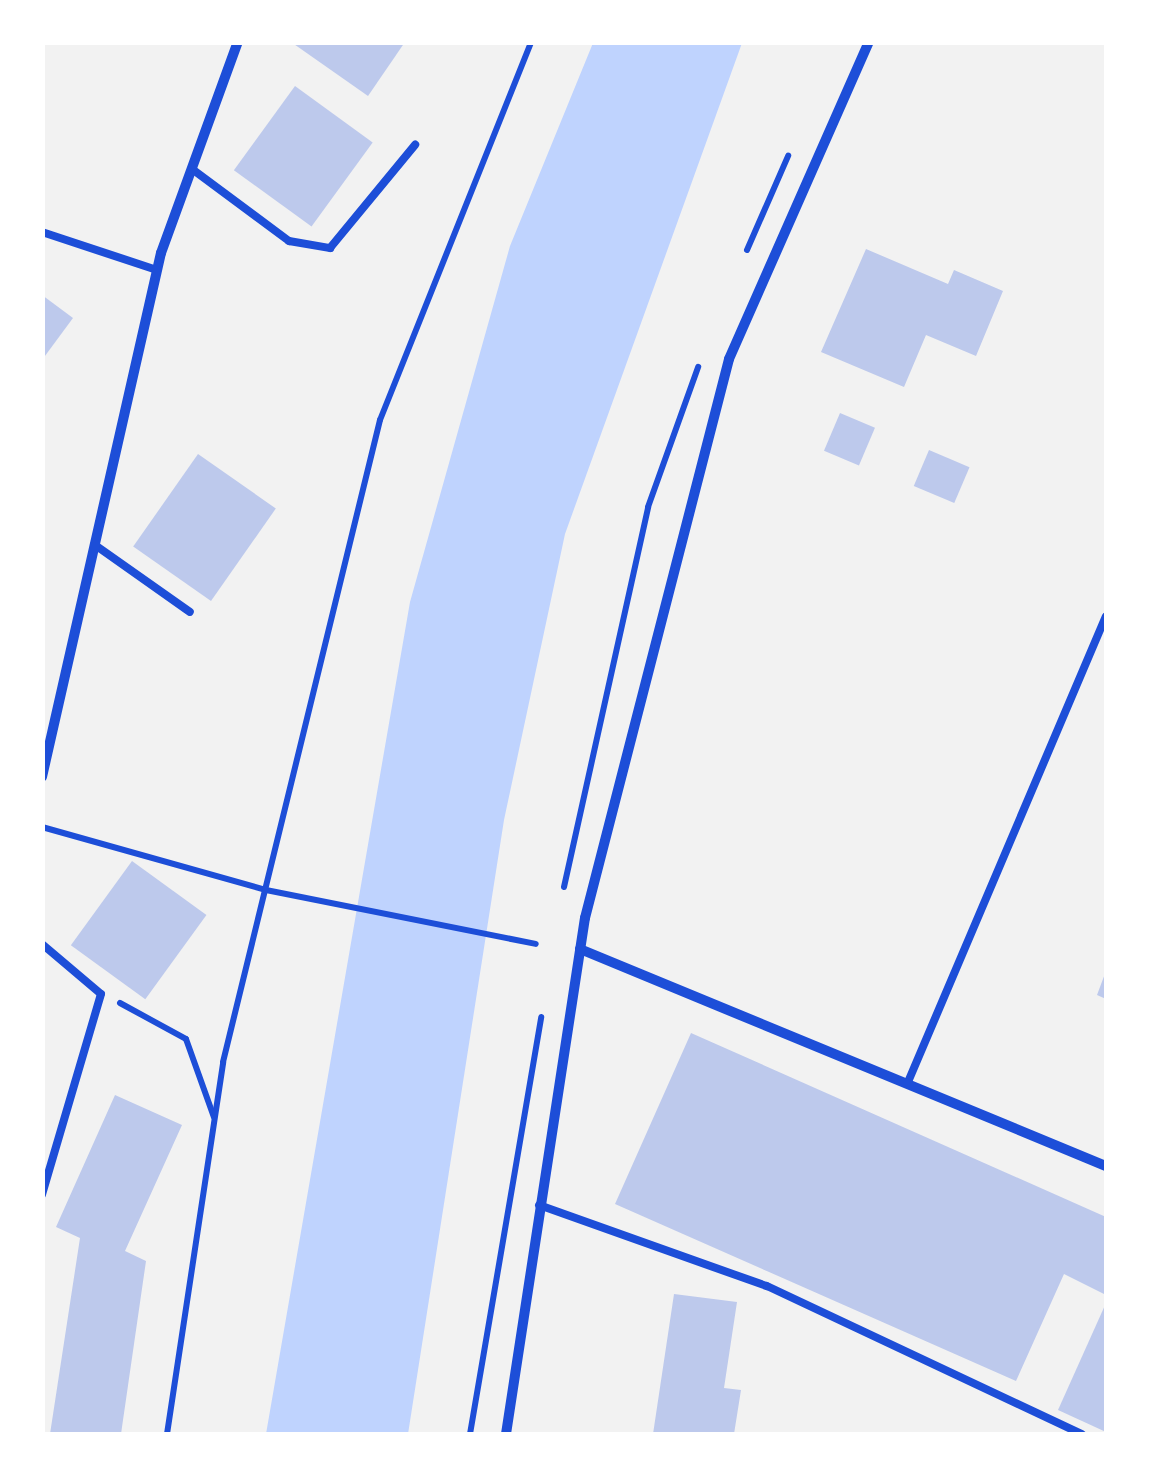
<!DOCTYPE html>
<html>
<head>
<meta charset="utf-8">
<style>
	body { margin:0 }
	#map { position:relative; width:1149px; height:1477px; overflow:hidden; background:#f2f2f2; font-family:Raleway,sans-serif }
	div>[style] { position:absolute }
	.water>* { inset:0; background:#bfd3fe }
	.building>* { inset:0; background:#bdc9ec; transform-origin:0 0 }
	.path>* { height:6px; margin:-3px; padding:0 3px; transform-origin:3px; border-radius:3px; background:#1d4ed8 }
	.service>* { height:8px; margin:-4px; padding:0 4px; transform-origin:4px; border-radius:4px; background:#1d4ed8 }
	.minor>* { height:10px; margin:-5px; padding:0 5px; transform-origin:5px; border-radius:5px; background:#1d4ed8 }
	span { translate:-50% -50%; white-space:nowrap; text-align:center; line-height:1.15; -webkit-text-stroke:8px #fff; paint-order:stroke }
	.frame { position:absolute; inset:0; border:45px solid #fff; pointer-events:none }
</style>
</head>
<body>
<div id="map">
	<div class="water">
		<i style="clip-path:polygon(593px 43px,742px 43px,565px 534px,504px 820px,408px 1434px,266px 1434px,410px 602px,510px 246px)"></i>
	</div>
	<div class="building">
		<i style="clip-path:polygon(291px 42px,405px 42px,368px 96px)"></i>
		<i style="left:295px;top:86px;width:96px;height:104px;rotate:36deg"></i>
		<i style="clip-path:polygon(866px 249px,948px 284px,954px 270px,1003px 291px,976px 356px,926px 335px,904px 387px,821px 352px)"></i>
		<i style="clip-path:polygon(42px 295px,73px 318px,42px 360px)"></i>
		<i style="left:840px;top:413px;width:38px;height:41px;rotate:23deg"></i>
		<i style="left:929px;top:450px;width:44px;height:39px;rotate:23deg"></i>
		<i style="left:198px;top:454px;width:95px;height:113px;rotate:35deg"></i>
		<i style="left:132px;top:861px;width:92px;height:104px;rotate:36deg"></i>
		<i style="clip-path:polygon(1106px 971px,1106px 999px,1097px 995px)"></i>
		<i style="clip-path:polygon(691px 1033px,1106px 1217px,1106px 1295px,1064px 1274px,1016px 1381px,615px 1204px)"></i>
		<i style="clip-path:polygon(115px 1095px,182px 1125px,125px 1251px,146px 1261px,121px 1434px,50px 1434px,80px 1238px,56px 1227px)"></i>
		<i style="clip-path:polygon(674px 1294px,737px 1302px,724px 1388px,741px 1390px,734px 1434px,653px 1434px)"></i>
		<i style="clip-path:polygon(1106px 1303px,1106px 1432px,1058px 1410px)"></i>
	</div>
	<div class="path">
		<i style="left:747px;top:250px;width:103px;rotate:-66.4deg"></i>
		<i style="left:42px;top:827px;width:233px;rotate:15.7deg"></i>
		<i style="left:266px;top:890px;width:275px;rotate:11.3deg"></i>
		<i style="left:564px;top:887px;width:389px;rotate:-77.5deg"></i>
		<i style="left:648px;top:507px;width:149px;rotate:-70.3deg"></i>
		<i style="left:120px;top:1003px;width:75px;rotate:28.6deg"></i>
		<i style="left:186px;top:1039px;width:83px;rotate:70.3deg"></i>
		<i style="left:167px;top:1434px;width:376px;rotate:-81.4deg"></i>
		<i style="left:223px;top:1062px;width:661px;rotate:-76.26deg"></i>
		<i style="left:380px;top:420px;width:407px;rotate:-68.2deg"></i>
		<i style="left:470px;top:1434px;width:423px;rotate:-80.3deg"></i>
	</div>
	<div class="service">
		<i style="left:192px;top:169px;width:121px;rotate:36.6deg"></i>
		<i style="left:289px;top:241px;width:42px;rotate:9.7deg"></i>
		<i style="left:330px;top:248px;width:134px;rotate:-50.5deg"></i>
		<i style="left:42px;top:232px;width:121px;rotate:18.3deg"></i>
		<i style="left:95px;top:545px;width:116px;rotate:35.2deg"></i>
		<i style="left:42px;top:944px;width:77px;rotate:40.3deg"></i>
		<i style="left:101px;top:994px;width:209px;rotate:106.4deg"></i>
		<i style="left:908px;top:1082px;width:506px;rotate:-66.98deg"></i>
		<i style="left:539px;top:1205px;width:242px;rotate:19.6deg"></i>
		<i style="left:767px;top:1286px;width:348px;rotate:25.2deg"></i>
	</div>
	<div class="minor">
		<i style="left:42px;top:777px;width:537px;rotate:-77.21deg"></i>
		<i style="left:161px;top:253px;width:225px;rotate:-70deg"></i>
		<i style="left:580px;top:949px;width:569px;rotate:22.42deg"></i>
		<i style="left:506px;top:1434px;width:522px;rotate:-81.3deg"></i>
		<i style="left:585px;top:918px;width:577px;rotate:-75.55deg"></i>
		<i style="left:729px;top:359px;width:347px;rotate:-66.2deg"></i>
	</div>
	<div class="frame"></div>
</div>
</body>
</html>
